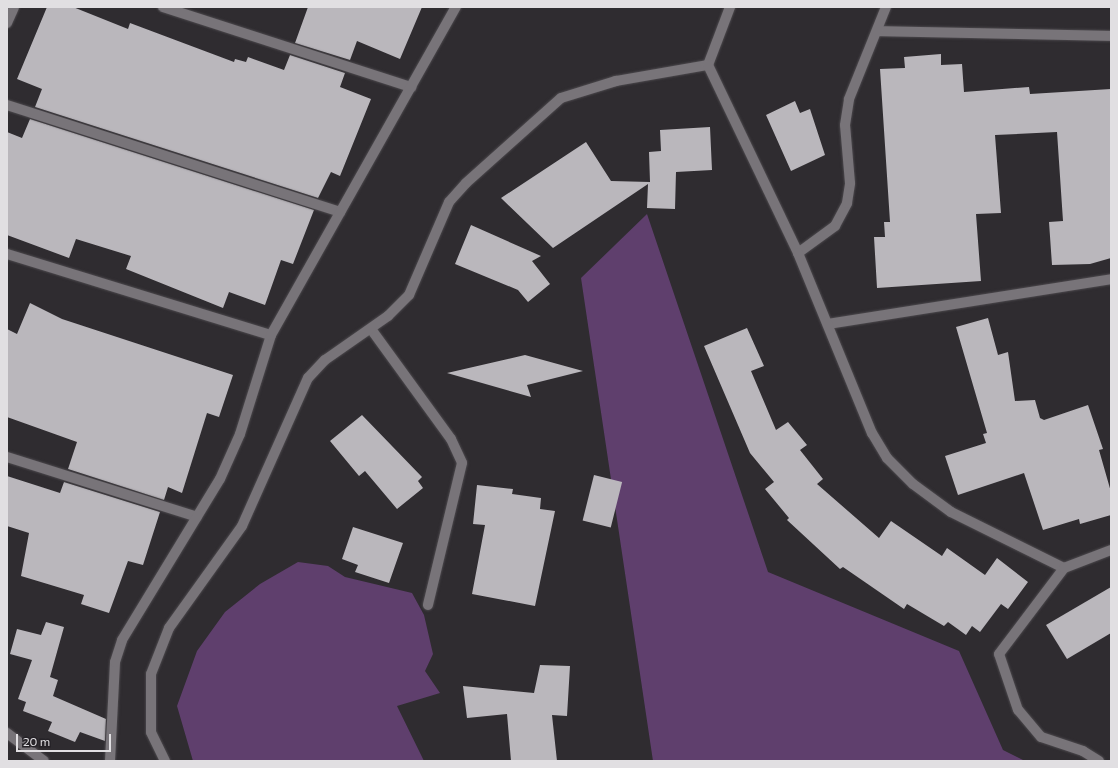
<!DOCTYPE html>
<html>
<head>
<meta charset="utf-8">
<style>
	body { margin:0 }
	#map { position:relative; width:1118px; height:768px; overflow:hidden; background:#2f2c30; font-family:Commissioner,sans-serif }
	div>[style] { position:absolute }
	.green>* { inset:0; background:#5f3f6d }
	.building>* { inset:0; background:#bab7bc; transform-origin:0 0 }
	.roads { filter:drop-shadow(0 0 1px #4c494d) drop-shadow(0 0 1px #4c494d) }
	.minor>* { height:10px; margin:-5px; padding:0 5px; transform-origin:5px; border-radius:5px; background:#787479 }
	.tertiary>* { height:10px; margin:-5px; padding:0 5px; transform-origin:5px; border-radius:5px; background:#787479 }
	span { translate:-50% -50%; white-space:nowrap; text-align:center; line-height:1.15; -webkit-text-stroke:4px #252227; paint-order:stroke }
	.frame { position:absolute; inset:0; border:8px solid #e1dfe2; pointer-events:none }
	.scale { position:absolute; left:16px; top:734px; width:95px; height:18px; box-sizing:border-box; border:2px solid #e1dfe2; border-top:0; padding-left:5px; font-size:12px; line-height:14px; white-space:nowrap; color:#e1dfe2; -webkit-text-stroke:3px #252227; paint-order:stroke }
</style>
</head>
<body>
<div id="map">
	<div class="green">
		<i style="clip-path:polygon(647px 214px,768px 572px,959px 651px,1003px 750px,1025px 761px,653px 761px,581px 278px)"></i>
		<i style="clip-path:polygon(298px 562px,328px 566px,345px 577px,412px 593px,424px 615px,433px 654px,425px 671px,440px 693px,397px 706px,424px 761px,193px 761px,177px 706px,197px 651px,225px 612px,260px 584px)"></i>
	</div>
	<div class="building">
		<i style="clip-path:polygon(47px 7px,73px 7px,128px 29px,130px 23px,234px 62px,235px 59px,246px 62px,248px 57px,284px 70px,290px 55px,345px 73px,340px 87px,371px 99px,340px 176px,331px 172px,318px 198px,35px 107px,42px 89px,17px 79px)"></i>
		<i style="clip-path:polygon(308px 7px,422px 7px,400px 59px,357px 41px,350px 60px,295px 43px)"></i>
		<i style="clip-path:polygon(941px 54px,941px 65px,962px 64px,964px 92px,1029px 87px,1030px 94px,1111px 89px,1111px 258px,1090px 264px,1052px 265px,1049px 222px,1063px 221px,1057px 132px,995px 135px,1001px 213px,976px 214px,981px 281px,877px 288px,874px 237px,885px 237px,884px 222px,890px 222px,880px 69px,905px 68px,904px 57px)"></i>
		<i style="clip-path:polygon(795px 101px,800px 113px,810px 109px,825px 155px,791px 171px,766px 115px)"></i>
		<i style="clip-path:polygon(30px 119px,314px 210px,293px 264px,281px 260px,265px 305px,229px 292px,223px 308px,126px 269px,131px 256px,76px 239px,69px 258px,7px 235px,7px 132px,22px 138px)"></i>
		<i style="clip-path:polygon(710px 127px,712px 170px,676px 172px,675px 209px,647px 208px,648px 184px,553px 248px,501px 198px,586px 142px,611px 181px,650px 182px,649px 152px,661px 151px,660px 130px)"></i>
		<i style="clip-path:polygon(471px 225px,541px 256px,532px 261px,550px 284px,528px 302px,518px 290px,455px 264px)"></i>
		<i style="clip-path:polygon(30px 303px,62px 319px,233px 375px,219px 417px,207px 413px,182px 493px,168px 487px,164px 500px,68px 469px,77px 442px,7px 417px,7px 329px,17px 334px)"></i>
		<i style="clip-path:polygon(988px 318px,998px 355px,1008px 352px,1015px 401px,1035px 400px,1040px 418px,1044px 420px,1088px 405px,1103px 449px,1099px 450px,1111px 492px,1111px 515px,1080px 524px,1079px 519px,1043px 530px,1024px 473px,958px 495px,945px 456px,986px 443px,983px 434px,987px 433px,956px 327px)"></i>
		<i style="clip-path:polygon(747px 328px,764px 366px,751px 371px,776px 430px,788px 422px,807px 445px,800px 450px,823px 479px,817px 484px,879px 538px,891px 521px,942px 556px,947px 548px,985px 575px,997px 558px,1028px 582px,1008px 609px,1001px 604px,980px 632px,972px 626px,966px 635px,948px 622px,944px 626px,907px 604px,904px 609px,843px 567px,840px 569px,787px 520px,789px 518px,765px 489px,774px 482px,750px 453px,704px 346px)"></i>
		<i style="clip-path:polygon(525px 355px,583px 371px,527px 385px,531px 397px,447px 373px)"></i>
		<i style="clip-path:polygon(362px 415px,422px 477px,418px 481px,423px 488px,397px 509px,365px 471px,359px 476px,330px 441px)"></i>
		<i style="left:594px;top:475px;width:29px;height:47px;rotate:14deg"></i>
		<i style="clip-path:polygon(7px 476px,60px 493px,64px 482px,160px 512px,143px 565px,128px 561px,109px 613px,81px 604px,84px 595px,21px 576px,29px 533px,7px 526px)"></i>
		<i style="clip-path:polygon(477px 485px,513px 489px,512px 494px,541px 498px,540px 509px,555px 511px,535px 606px,472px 594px,485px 525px,473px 524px)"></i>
		<i style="clip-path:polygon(353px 527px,403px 543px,389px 583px,355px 572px,358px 565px,342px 559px)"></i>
		<i style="clip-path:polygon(1111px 587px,1111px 633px,1067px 659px,1046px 625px)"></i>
		<i style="clip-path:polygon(46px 622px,64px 627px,50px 677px,58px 680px,53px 696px,106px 719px,105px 741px,80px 732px,75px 742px,48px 731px,52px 722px,23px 711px,26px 702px,18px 699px,32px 660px,10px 654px,17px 629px,41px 635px)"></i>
		<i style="clip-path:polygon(540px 665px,570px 666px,567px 716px,552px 715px,557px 761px,511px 761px,507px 714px,467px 718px,463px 686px,534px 693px)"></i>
	</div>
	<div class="roads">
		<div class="minor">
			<i style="left:163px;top:7px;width:261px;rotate:17.9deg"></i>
			<i style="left:877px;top:31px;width:234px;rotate:1.2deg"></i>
			<i style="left:708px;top:65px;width:62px;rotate:-69.2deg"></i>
			<i style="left:7px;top:105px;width:350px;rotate:17.8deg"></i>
			<i style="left:798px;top:253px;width:46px;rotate:-36.1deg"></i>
			<i style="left:835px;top:226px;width:26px;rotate:-62deg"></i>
			<i style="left:847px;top:203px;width:20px;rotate:-81deg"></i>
			<i style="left:850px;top:183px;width:58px;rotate:-94.9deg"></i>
			<i style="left:845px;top:125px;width:26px;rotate:-81deg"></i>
			<i style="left:849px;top:99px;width:99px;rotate:-68.1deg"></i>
			<i style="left:7px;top:254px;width:276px;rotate:17.1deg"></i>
			<i style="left:828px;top:324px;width:287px;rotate:-9deg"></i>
			<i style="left:371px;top:329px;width:136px;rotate:54deg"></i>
			<i style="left:451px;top:439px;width:26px;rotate:65deg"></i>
			<i style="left:462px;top:463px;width:146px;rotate:103.5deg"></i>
			<i style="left:7px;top:457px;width:199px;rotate:17.5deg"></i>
			<i style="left:110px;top:761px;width:99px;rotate:-87.1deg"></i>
			<i style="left:115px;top:662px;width:23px;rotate:-72deg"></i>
			<i style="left:122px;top:640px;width:188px;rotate:-58.7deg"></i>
			<i style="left:220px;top:479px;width:49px;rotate:-66deg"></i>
			<i style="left:240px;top:434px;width:104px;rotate:-72.6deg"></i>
			<i style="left:271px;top:335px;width:377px;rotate:-60.6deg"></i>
			<i style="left:165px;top:761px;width:32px;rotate:-116deg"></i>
			<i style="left:151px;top:732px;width:58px;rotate:-90deg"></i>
			<i style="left:151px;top:674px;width:49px;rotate:-68.6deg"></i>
			<i style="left:169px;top:628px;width:125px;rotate:-54.4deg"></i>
			<i style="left:242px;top:526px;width:162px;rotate:-66deg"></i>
			<i style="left:308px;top:378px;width:25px;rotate:-47deg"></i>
			<i style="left:325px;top:360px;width:77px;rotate:-34.9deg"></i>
			<i style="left:388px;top:316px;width:30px;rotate:-45deg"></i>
			<i style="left:409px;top:295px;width:101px;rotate:-66.7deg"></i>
			<i style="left:449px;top:202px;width:25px;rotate:-48deg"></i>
			<i style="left:466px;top:183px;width:127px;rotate:-41.8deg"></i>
			<i style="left:561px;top:98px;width:58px;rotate:-17.2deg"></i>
			<i style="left:616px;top:81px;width:93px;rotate:-9.9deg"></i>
			<i style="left:708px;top:65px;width:208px;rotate:64.4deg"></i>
			<i style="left:798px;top:253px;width:195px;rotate:67.7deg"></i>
			<i style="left:872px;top:433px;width:29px;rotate:59deg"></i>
			<i style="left:887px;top:458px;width:37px;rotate:45deg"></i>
			<i style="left:913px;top:484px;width:47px;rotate:36.4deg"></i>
			<i style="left:951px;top:512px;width:126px;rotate:26.4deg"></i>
			<i style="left:1099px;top:761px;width:19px;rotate:-148deg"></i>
			<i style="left:1083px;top:751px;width:44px;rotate:-161.6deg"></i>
			<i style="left:1041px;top:737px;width:35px;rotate:-130deg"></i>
			<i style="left:1018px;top:710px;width:59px;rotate:-108.7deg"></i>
			<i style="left:999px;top:654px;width:108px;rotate:-52.9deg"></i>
			<i style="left:1064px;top:568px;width:50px;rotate:-21deg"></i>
		</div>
		<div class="tertiary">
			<i style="left:7px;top:23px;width:17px;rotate:-66deg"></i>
			<i style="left:7px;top:733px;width:46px;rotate:37.1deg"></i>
		</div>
	</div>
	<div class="frame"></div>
	<div class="scale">20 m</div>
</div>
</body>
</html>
